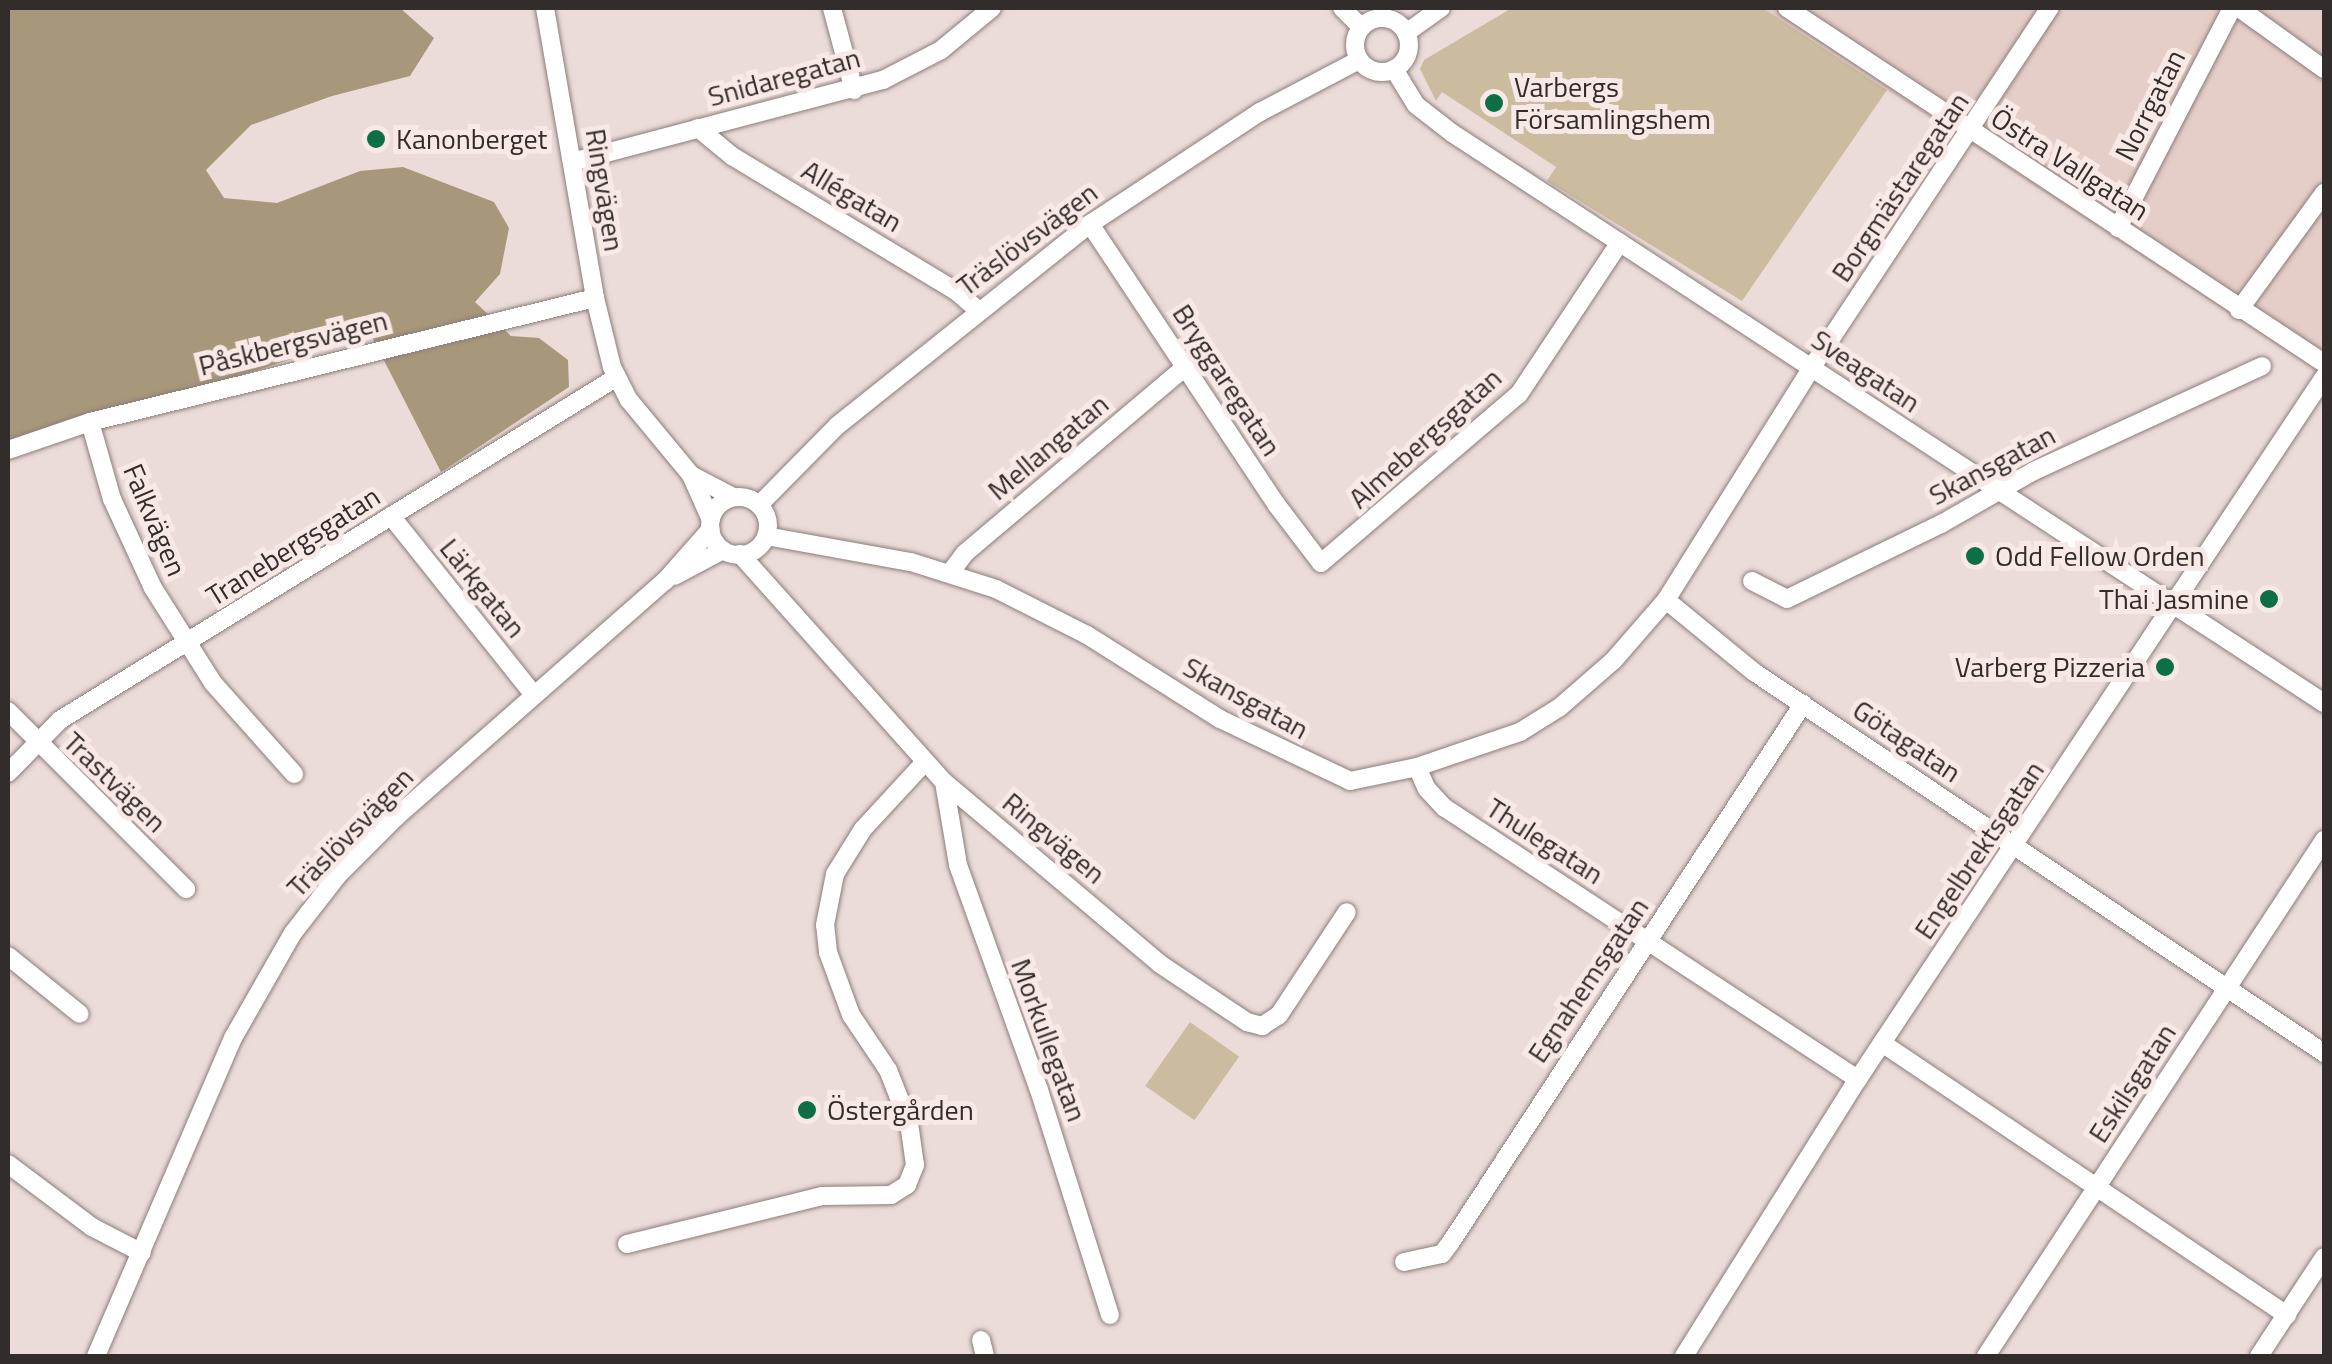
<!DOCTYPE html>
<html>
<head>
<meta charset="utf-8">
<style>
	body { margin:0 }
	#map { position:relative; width:2332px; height:1364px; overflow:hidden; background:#ebdcd9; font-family:"Titillium Web",sans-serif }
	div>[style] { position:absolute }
	.built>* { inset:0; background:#e5cdc8 }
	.green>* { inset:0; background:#cbbca0; transform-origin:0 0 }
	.forest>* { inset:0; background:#a8987b }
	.roads { filter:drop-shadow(0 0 2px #8b7d7a) drop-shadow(0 0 2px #8b7d7a) }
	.minor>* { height:18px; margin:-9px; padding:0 9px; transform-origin:9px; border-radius:9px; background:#fff }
	.minor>.ring { margin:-9px; padding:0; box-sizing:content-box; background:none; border:18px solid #fff; border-radius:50% }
	.dots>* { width:28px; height:28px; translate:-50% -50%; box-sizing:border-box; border:5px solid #f9e9e6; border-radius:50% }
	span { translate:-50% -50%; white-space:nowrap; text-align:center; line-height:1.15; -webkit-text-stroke:10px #f9e9e6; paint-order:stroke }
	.street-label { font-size:28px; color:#322c2b }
	.poi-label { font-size:28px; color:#322c2b }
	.left { translate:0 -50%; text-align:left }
	.right { translate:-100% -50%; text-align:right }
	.frame { position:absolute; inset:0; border:10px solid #322c2b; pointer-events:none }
</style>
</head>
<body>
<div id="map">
	<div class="built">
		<i style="clip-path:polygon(1763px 8px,2324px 8px,2324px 375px,1887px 90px)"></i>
	</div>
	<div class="green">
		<i style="clip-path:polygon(1512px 8px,1763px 8px,1887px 90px,1742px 301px,1547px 181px,1556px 167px,1442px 92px,1436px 101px,1420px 69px,1424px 60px)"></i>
		<i style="left:1190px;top:1022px;width:60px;height:78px;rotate:35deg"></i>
	</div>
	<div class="forest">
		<i style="clip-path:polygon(8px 8px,400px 8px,434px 38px,410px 76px,332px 96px,251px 125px,206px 170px,224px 198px,277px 203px,360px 171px,403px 167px,494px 202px,509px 228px,500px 274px,475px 302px,511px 336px,539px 338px,568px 360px,569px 387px,441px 472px,370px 333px,8px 452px)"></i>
	</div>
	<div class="roads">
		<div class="minor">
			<i style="left:545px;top:8px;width:294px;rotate:80.2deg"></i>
			<i style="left:595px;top:298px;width:71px;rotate:76.2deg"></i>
			<i style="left:612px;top:367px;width:37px;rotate:63deg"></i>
			<i style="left:629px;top:400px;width:97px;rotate:50.4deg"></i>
			<i style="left:691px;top:475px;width:49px;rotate:66deg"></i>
			<i style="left:832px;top:8px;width:85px;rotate:75deg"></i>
			<i style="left:1342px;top:8px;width:27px;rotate:45deg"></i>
			<i style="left:1787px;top:8px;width:644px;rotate:33.47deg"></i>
			<i style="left:2239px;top:8px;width:105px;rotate:35.7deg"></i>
			<i class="ring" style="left:1355px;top:18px;width:36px;height:36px"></i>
			<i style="left:1406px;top:33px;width:43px;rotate:-35.5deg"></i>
			<i style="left:1394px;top:69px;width:42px;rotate:58.6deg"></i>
			<i style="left:1416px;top:105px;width:46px;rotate:37.9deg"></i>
			<i style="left:1452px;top:133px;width:1042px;rotate:33.17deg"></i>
			<i style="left:698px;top:128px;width:44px;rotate:39.5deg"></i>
			<i style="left:732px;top:156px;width:262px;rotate:31.1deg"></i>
			<i style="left:956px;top:291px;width:29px;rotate:41deg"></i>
			<i style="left:572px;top:162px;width:322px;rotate:-14.8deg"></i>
			<i style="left:883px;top:80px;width:65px;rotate:-27.3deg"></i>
			<i style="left:941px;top:50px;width:66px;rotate:-39.5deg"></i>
			<i style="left:1090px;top:224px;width:336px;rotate:56.4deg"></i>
			<i style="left:1276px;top:504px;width:74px;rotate:52.7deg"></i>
			<i style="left:1321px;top:563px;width:260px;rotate:-40.5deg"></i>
			<i style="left:1519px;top:394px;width:182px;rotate:-56.4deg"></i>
			<i style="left:2118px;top:228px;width:248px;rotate:-62.6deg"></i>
			<i style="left:2239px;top:310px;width:145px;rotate:-54deg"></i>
			<i style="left:90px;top:422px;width:80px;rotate:74.1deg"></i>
			<i style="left:112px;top:499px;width:98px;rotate:65.3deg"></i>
			<i style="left:153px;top:588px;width:112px;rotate:57.7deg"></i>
			<i style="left:213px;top:683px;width:122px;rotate:48.3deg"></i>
			<i style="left:8px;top:450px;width:87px;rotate:-18.9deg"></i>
			<i style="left:90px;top:422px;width:520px;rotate:-13.8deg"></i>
			<i style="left:691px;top:475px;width:47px;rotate:27.6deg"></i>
			<i class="ring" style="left:710px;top:497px;width:40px;height:40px"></i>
			<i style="left:759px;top:505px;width:112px;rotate:-45.4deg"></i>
			<i style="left:838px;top:425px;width:322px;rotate:-38.6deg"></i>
			<i style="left:1090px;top:224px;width:204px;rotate:-33.4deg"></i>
			<i style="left:1260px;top:112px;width:112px;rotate:-27.7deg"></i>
			<i style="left:391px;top:516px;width:228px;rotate:51.4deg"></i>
			<i style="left:766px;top:536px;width:147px;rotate:10.2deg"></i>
			<i style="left:911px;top:562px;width:89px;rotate:17.6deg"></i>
			<i style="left:996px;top:589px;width:102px;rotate:26.8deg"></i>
			<i style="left:1087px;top:635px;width:157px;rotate:32.3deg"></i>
			<i style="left:1220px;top:719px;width:144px;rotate:25.5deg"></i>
			<i style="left:1350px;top:781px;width:68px;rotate:-11.8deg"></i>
			<i style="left:1417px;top:767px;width:109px;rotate:-18.8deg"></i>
			<i style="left:1520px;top:732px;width:47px;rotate:-32deg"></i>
			<i style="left:1560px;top:707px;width:70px;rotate:-41deg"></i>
			<i style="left:1613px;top:661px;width:81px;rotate:-49deg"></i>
			<i style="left:1666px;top:600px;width:275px;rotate:-57.9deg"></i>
			<i style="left:1812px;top:367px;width:431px;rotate:-56.5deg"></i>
			<i style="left:740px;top:554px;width:306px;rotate:48.2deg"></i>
			<i style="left:944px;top:782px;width:282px;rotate:40.1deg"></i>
			<i style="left:1160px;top:964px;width:105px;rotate:33.7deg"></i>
			<i style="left:1247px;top:1022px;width:16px;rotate:15deg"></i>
			<i style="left:1262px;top:1026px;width:20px;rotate:-33deg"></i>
			<i style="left:1279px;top:1015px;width:123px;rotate:-56.6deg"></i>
			<i style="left:950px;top:573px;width:25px;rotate:-53deg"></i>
			<i style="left:965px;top:553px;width:288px;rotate:-40.2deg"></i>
			<i style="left:674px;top:576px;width:55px;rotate:-28deg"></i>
			<i style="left:1752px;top:581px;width:39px;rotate:27deg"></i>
			<i style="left:1787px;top:599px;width:171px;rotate:-26deg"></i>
			<i style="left:1941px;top:524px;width:107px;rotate:-29.7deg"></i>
			<i style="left:2034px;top:471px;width:251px;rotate:-24.7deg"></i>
			<i style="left:1666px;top:600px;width:114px;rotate:39.3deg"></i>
			<i style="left:1754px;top:672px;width:686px;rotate:33.76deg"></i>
			<i style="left:8px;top:711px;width:252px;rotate:45deg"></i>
			<i style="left:1417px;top:767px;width:24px;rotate:66deg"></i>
			<i style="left:1427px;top:789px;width:26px;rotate:47deg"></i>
			<i style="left:1445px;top:808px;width:494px;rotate:33.3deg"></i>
			<i style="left:8px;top:773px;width:74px;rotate:-45.5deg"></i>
			<i style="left:60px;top:720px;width:654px;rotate:-31.62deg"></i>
			<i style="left:944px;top:782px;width:84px;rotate:80.4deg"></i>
			<i style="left:958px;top:865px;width:239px;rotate:70.2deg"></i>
			<i style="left:1039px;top:1090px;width:236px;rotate:72.5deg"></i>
			<i style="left:8px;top:956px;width:92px;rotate:38.9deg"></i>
			<i style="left:1882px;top:1043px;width:488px;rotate:33.9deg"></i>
			<i style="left:8px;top:1164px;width:105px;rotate:36.9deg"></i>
			<i style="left:92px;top:1227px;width:56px;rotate:27.5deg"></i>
			<i style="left:627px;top:1244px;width:201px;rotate:-13.8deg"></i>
			<i style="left:822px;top:1196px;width:69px;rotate:-0.8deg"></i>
			<i style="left:891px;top:1195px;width:19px;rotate:-32deg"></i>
			<i style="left:907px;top:1185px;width:22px;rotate:-68deg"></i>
			<i style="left:915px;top:1165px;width:42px;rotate:-98.1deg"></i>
			<i style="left:909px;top:1123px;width:57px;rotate:-111.6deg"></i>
			<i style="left:888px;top:1070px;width:66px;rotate:-123.9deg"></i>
			<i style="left:851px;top:1015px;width:67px;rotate:-110.1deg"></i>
			<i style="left:828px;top:952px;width:27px;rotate:-96deg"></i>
			<i style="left:825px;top:925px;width:52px;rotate:-78.9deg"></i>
			<i style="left:835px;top:874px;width:53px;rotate:-58.1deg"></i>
			<i style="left:863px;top:829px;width:91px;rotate:-47.2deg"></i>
			<i style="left:1404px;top:1262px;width:39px;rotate:-12deg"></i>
			<i style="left:1442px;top:1254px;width:15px;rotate:-53deg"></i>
			<i style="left:1451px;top:1242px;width:643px;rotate:-56.8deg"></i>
			<i style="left:981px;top:1340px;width:16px;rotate:76deg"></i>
			<i style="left:96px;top:1356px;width:346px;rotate:-66.7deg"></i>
			<i style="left:233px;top:1038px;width:121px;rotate:-60.3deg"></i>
			<i style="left:293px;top:933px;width:75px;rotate:-52.1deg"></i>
			<i style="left:339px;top:874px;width:81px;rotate:-45deg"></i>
			<i style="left:396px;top:817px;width:358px;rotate:-41.3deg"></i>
			<i style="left:665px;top:581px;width:69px;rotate:-48.5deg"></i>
			<i style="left:1684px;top:1356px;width:327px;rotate:-57.9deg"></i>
			<i style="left:1858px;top:1079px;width:843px;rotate:-56.42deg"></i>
			<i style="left:1986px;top:1356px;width:617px;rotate:-56.77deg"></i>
			<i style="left:2259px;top:1356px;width:118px;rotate:-56.7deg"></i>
		</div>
	</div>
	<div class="dots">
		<i style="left:1494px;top:103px;background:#0c6f46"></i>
		<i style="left:376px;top:139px;background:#0c6f46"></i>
		<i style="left:1975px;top:556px;background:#0c6f46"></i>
		<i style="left:2269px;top:599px;background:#0c6f46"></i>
		<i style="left:2165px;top:667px;background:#0c6f46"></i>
		<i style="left:807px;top:1110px;background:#0c6f46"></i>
	</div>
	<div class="street-label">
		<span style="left:784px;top:77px;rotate:-15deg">Snidaregatan</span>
		<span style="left:2150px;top:105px;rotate:-63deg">Norrgatan</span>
		<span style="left:2070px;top:164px;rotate:33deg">Östra Vallgatan</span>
		<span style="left:1900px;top:187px;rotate:-56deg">Borgmästaregatan</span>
		<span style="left:605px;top:190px;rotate:81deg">Ringvägen</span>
		<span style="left:852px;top:196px;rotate:31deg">Allégatan</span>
		<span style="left:1027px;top:239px;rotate:-37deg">Träslövsvägen</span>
		<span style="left:293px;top:343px;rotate:-14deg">Påskbergsvägen</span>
		<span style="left:1866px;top:371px;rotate:34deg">Sveagatan</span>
		<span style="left:1227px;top:380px;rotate:57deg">Bryggaregatan</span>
		<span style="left:1425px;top:438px;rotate:-42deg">Almebergsgatan</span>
		<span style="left:1048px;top:447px;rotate:-40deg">Mellangatan</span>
		<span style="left:1992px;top:465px;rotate:-28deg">Skansgatan</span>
		<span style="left:155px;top:520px;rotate:67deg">Falkvägen</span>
		<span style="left:293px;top:546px;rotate:-32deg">Tranebergsgatan</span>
		<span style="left:483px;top:588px;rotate:51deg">Lärkgatan</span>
		<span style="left:1246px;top:698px;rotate:29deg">Skansgatan</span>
		<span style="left:1907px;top:741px;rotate:34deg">Götagatan</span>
		<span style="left:115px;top:782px;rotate:44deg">Trastvägen</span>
		<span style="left:350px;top:832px;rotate:-46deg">Träslövsvägen</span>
		<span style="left:1054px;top:838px;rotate:40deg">Ringvägen</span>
		<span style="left:1545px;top:841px;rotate:33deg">Thulegatan</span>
		<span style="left:1979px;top:850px;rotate:-56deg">Engelbrektsgatan</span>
		<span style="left:1588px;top:980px;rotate:-56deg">Egnahemsgatan</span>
		<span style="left:1049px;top:1040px;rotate:70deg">Morkullegatan</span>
		<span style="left:2132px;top:1083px;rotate:-57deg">Eskilsgatan</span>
	</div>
	<div class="poi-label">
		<span class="left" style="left:1514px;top:103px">Varbergs<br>Församlingshem</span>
		<span class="left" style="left:396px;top:139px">Kanonberget</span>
		<span class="left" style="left:1995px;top:556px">Odd Fellow Orden</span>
		<span class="right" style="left:2249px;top:599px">Thai Jasmine</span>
		<span class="right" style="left:2145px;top:667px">Varberg Pizzeria</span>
		<span class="left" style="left:827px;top:1110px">Östergården</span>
	</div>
	<div class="frame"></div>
</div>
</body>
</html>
